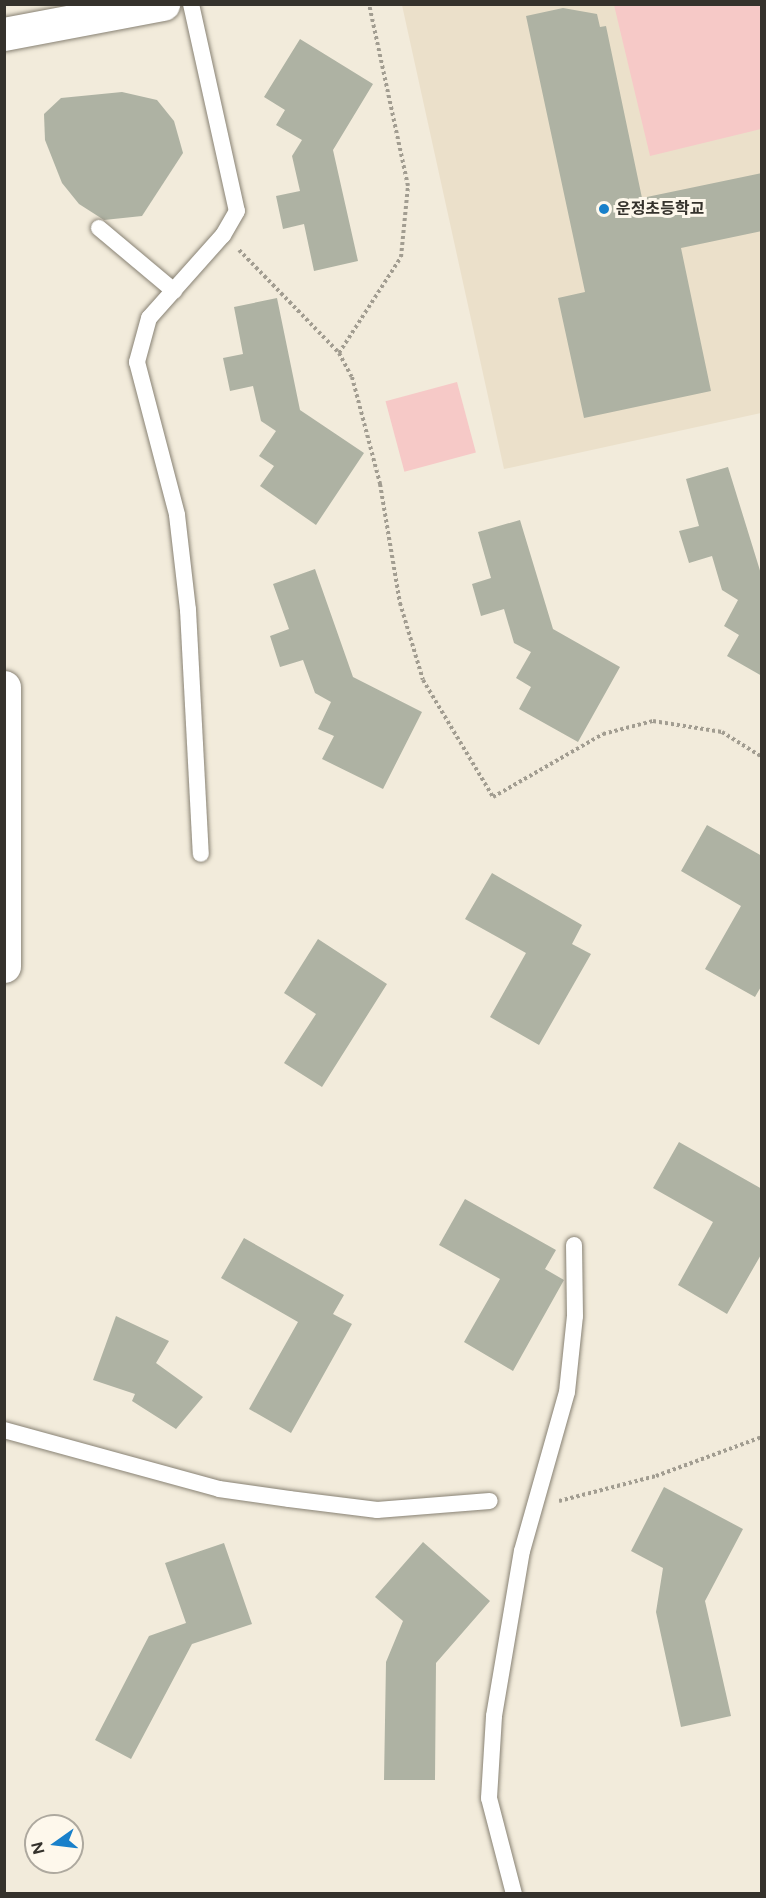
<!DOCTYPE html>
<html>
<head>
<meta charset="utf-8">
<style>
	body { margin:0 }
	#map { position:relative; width:766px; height:1898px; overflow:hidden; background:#f2ebdb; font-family:Figtree,"Noto Sans KR",sans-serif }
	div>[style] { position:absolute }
	.built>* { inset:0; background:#ebe0ca }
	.green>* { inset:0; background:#f6c9c7; transform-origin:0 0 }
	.building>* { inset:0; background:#aeb2a3 }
	.path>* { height:4px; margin-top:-2px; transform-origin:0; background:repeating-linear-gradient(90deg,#a29d91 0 3px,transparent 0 6px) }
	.roads { filter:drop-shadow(0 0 2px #888274) drop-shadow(0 0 2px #888274) }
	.service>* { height:16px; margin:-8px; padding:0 8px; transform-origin:8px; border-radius:8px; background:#fff }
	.minor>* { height:33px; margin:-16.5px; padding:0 16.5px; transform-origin:16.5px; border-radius:16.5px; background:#fff }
	.tertiary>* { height:33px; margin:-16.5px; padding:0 16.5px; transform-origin:16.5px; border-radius:16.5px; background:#fff }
	.dots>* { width:16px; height:16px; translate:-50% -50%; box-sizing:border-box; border:3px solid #fef8ec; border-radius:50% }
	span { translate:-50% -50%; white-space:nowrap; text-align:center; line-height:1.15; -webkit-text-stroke:6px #fef8ec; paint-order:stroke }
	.poi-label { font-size:16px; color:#35322c; font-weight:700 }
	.left { translate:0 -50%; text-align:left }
	.frame { position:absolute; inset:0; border:6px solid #35322c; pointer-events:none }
	.north { position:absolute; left:24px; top:1814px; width:60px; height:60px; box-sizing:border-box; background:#fef8ec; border:2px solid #aea99f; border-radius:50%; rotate:256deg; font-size:16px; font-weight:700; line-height:24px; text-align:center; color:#35322c }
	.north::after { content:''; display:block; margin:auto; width:21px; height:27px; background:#1980ca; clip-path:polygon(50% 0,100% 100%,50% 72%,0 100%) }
</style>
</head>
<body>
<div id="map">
	<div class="built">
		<i style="clip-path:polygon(402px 5px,761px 5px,761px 413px,504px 469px)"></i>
	</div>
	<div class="green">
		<i style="clip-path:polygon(614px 5px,761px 5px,761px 129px,650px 156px)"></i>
		<i style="left:457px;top:382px;width:73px;height:74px;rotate:75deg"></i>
	</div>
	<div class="building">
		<i style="clip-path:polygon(563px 8px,597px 14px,600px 27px,606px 26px,642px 198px,762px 173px,762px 231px,681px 248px,711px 391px,584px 418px,558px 298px,585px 292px,526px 16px)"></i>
		<i style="clip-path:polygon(300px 39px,373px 84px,333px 150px,358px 261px,314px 271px,304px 224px,283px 229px,276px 196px,300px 191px,292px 156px,302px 140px,276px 125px,285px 110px,264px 97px)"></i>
		<i style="clip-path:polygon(122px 92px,157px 100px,174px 121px,183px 153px,142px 216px,104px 220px,79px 204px,62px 183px,45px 140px,44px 114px,61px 98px)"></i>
		<i style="clip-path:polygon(277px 298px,300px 410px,364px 453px,316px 525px,260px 486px,274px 466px,259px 456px,276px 431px,261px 421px,253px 386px,230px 391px,223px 358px,243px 354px,234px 307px)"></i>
		<i style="clip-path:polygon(728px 467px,762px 577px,762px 676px,727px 656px,739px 635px,724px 626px,738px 600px,722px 590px,712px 556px,689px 563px,679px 531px,699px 526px,686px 479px)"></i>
		<i style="clip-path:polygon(520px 520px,553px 629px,620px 667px,578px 742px,519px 709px,531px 687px,516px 678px,531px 652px,514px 643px,504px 609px,481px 616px,472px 584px,491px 578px,478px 532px)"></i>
		<i style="clip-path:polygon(315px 569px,353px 677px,422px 712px,383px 789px,322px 759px,334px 736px,318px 729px,331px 702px,315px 693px,303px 660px,280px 667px,270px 636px,289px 629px,273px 584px)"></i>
		<i style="clip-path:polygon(707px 825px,762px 856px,762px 985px,755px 997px,705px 969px,741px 906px,681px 871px)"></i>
		<i style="clip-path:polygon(492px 873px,582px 925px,572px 944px,591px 954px,539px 1045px,490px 1017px,526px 953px,465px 919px)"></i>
		<i style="clip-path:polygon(318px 939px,387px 984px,322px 1087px,284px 1063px,316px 1014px,284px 993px)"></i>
		<i style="clip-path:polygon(679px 1142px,762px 1189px,762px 1253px,727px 1314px,678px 1285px,713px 1222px,653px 1188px)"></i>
		<i style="clip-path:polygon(465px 1199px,556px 1250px,545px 1269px,564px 1280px,513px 1371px,464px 1342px,500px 1279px,439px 1245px)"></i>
		<i style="clip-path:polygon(244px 1238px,344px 1295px,333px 1314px,352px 1324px,291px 1433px,249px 1409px,298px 1322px,221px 1278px)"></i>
		<i style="clip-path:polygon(116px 1316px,169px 1341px,156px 1363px,203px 1397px,176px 1429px,132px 1401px,135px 1394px,93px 1380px)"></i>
		<i style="clip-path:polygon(664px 1487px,743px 1529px,705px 1601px,731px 1716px,681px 1727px,656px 1612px,663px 1568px,631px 1551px)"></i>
		<i style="clip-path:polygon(423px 1542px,490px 1601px,436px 1663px,435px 1780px,384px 1780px,386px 1662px,403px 1621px,375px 1597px)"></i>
		<i style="clip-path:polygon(224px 1543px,252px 1624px,192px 1644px,131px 1759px,95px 1740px,149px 1636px,186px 1623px,165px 1563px)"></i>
	</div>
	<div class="path">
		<i style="left:239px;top:250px;width:144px;rotate:45.8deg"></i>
		<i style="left:339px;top:353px;width:27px;rotate:62deg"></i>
		<i style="left:352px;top:377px;width:111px;rotate:75.3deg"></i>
		<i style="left:380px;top:484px;width:121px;rotate:80.5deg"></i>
		<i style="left:400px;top:603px;width:80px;rotate:73.4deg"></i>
		<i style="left:423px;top:680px;width:136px;rotate:59.1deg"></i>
		<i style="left:493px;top:797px;width:127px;rotate:-29.8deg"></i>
		<i style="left:603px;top:734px;width:52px;rotate:-14.6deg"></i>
		<i style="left:653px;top:721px;width:70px;rotate:9.1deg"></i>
		<i style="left:722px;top:732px;width:47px;rotate:32deg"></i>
		<i style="left:339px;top:353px;width:114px;rotate:-57.1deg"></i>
		<i style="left:401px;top:257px;width:71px;rotate:-84.4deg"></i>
		<i style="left:408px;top:186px;width:186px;rotate:-102.1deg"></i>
		<i style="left:559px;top:1501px;width:100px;rotate:-14.5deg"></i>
		<i style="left:656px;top:1476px;width:113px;rotate:-20.2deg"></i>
	</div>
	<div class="roads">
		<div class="service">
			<i style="left:191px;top:4px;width:212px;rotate:77.5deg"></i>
			<i style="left:237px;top:211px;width:28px;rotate:120deg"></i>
			<i style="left:223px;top:235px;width:111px;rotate:131.7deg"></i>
			<i style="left:149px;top:318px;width:46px;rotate:105.3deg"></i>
			<i style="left:137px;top:362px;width:158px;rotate:75.3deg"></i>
			<i style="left:177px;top:515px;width:96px;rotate:83.4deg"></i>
			<i style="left:188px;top:610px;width:244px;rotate:87deg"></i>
			<i style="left:99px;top:228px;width:98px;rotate:40deg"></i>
			<i style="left:4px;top:1430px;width:223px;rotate:15.3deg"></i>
			<i style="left:219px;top:1489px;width:71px;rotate:8.1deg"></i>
			<i style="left:289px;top:1499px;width:89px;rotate:7.1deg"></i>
			<i style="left:377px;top:1510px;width:113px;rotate:-4.6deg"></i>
			<i style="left:514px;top:1894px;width:99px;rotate:-104.6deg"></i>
			<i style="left:489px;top:1798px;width:82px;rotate:-86.5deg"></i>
			<i style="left:494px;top:1716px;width:167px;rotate:-80.4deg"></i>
			<i style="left:522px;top:1551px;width:165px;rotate:-74.2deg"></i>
			<i style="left:567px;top:1392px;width:76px;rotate:-84deg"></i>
			<i style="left:575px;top:1316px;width:71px;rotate:-90.8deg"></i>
		</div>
		<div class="minor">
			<i style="left:4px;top:34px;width:162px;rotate:-10.7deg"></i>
		</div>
		<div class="tertiary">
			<i style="left:4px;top:687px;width:279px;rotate:90deg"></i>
		</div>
	</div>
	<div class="dots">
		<i style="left:604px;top:209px;background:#1980ca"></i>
	</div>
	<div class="poi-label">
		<span class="left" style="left:616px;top:209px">운정초등학교</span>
	</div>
	<div class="frame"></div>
	<div class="north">N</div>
</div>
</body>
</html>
